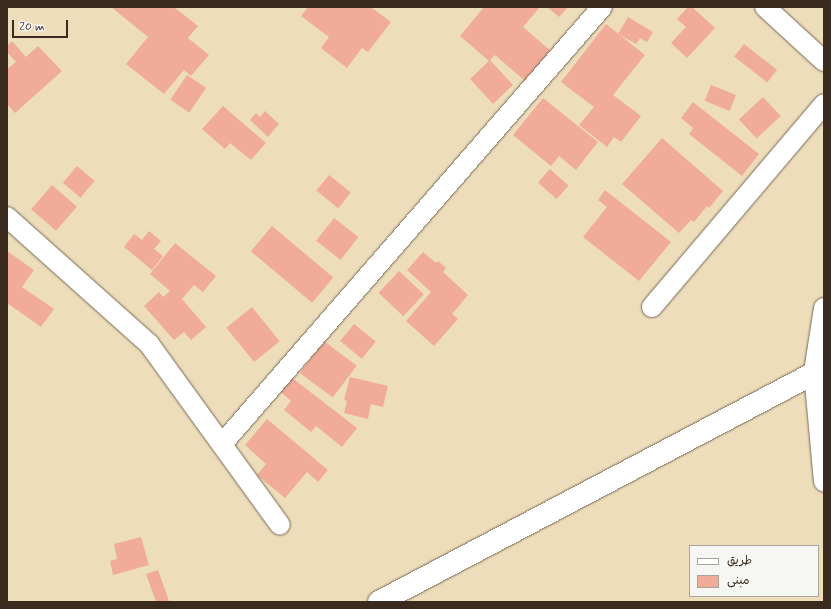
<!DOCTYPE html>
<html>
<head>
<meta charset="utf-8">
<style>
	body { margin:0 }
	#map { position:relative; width:831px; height:609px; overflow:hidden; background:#edddbb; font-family:Mynerve,"Playpen Sans Arabic",sans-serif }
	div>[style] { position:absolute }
	.building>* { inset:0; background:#f0ac99; transform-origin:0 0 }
	.roads { filter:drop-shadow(0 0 1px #796955) drop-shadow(0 0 1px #796955) }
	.minor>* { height:20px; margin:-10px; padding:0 10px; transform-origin:10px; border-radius:10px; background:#fff }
	.tertiary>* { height:22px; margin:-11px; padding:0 11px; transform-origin:11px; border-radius:11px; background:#fff }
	span { translate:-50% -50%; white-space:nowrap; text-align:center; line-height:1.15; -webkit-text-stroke:3.5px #f6f6f2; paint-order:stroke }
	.frame { position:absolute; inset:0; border:8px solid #3b2a1e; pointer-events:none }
	.legend { position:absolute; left:689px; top:545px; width:130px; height:52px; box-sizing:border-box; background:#f6f6f2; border:1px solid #aba49d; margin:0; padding:5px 7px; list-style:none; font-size:12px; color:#3b2a1e }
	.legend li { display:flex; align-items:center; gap:8px; height:20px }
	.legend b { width:20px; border:1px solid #aba49d }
	.scale { position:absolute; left:12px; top:20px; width:56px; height:18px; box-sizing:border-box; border:2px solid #3b2a1e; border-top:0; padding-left:5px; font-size:12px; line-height:14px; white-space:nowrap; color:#3b2a1e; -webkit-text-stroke:3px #f6f6f2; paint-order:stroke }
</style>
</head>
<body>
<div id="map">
	<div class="building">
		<i style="clip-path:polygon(111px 7px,174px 7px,198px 26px,188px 38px,209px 55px,191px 76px,184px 70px,164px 94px,126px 64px,148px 37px)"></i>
		<i style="clip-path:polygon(308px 7px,371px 7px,391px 22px,368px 52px,362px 48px,347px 68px,321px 48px,329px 37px,301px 16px)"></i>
		<i style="clip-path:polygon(484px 7px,540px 7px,523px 27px,551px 51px,525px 81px,495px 55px,490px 60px,513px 85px,493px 104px,470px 79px,489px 61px,460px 36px)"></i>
		<i style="clip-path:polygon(547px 7px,568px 7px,559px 17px)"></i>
		<i style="clip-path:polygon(688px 7px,692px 7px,715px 28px,687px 58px,671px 43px,686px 27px,677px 19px)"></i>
		<i style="clip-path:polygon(628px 17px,653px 32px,647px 42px,640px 38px,636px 44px,618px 34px)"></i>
		<i style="clip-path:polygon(606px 24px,645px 55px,613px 95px,641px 116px,621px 142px,614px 137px,607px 147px,579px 125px,594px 107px,561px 82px)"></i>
		<i style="clip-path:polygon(12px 41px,26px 57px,38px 46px,62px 71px,15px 113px,7px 104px,7px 69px,16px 62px,7px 52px,7px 46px)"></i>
		<i style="left:744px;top:44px;width:42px;height:16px;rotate:38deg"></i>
		<i style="left:187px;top:75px;width:23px;height:30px;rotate:34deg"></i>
		<i style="left:711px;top:85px;width:27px;height:17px;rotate:22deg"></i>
		<i style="left:763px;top:97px;width:26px;height:33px;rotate:47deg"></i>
		<i style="clip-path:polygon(543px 98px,598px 142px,576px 170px,559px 156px,551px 166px,513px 135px)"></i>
		<i style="clip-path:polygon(693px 102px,759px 154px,742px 176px,689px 134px,693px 128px,681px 118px)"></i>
		<i style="clip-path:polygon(223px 106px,266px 143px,251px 160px,230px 143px,225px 149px,202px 129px)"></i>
		<i style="clip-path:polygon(265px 111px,279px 124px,268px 137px,250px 120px,256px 113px,260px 117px)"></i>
		<i style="clip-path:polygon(662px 138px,723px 191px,709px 208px,707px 206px,694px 222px,691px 220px,679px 233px,622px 184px)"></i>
		<i style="left:77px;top:166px;width:23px;height:22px;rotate:40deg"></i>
		<i style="left:550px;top:169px;width:25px;height:18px;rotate:42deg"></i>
		<i style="left:329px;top:175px;width:28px;height:20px;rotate:39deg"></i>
		<i style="left:52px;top:185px;width:33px;height:32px;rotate:41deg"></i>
		<i style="clip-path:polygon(605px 190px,671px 242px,639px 281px,583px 237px,607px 207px,598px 200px)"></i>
		<i style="left:334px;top:218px;width:31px;height:29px;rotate:38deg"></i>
		<i style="left:272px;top:226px;width:80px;height:33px;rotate:40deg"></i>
		<i style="clip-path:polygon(149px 231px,161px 241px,154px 249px,163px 256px,152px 270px,124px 247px,134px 234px,142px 240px)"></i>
		<i style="clip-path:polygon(175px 243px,216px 276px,203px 292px,194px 285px,182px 299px,206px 327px,191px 340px,184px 332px,174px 340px,144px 306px,159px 292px,163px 297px,170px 291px,150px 274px)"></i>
		<i style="clip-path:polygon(7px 251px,34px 270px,22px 287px,54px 309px,41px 327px,7px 303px)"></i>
		<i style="clip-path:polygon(423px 252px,436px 263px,438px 261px,446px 268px,443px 272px,468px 295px,452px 314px,458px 319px,434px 346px,406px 321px,431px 292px,407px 270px)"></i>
		<i style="left:399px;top:271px;width:34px;height:30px;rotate:43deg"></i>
		<i style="left:252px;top:307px;width:44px;height:33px;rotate:51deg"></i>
		<i style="left:354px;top:324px;width:28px;height:22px;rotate:39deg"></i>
		<i style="left:324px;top:341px;width:41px;height:40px;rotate:37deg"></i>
		<i style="clip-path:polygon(291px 377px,357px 428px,342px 447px,316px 426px,311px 432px,284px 410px,291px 401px,280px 391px)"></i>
		<i style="clip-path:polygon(350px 377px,388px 386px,383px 407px,371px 404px,368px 419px,344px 413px,347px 401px,344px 400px)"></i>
		<i style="clip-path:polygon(267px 419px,328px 470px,318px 482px,307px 472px,285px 498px,257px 475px,266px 464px,245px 445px)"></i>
		<i style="clip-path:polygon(141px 537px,149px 565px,113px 575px,110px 561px,117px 559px,114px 544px)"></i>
		<i style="clip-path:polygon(158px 570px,169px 601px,165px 602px,156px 602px,146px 574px)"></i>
	</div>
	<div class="roads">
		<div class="minor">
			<i style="left:765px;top:7px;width:80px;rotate:42.5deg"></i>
			<i style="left:7px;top:217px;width:191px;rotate:41.8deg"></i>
			<i style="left:149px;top:344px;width:223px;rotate:54.1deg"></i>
			<i style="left:652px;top:307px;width:266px;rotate:-49.7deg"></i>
			<i style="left:824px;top:308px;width:65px;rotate:98.9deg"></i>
			<i style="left:814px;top:372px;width:110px;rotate:84.8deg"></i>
			<i style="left:222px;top:444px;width:579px;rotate:-48.99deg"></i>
		</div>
		<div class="tertiary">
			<i style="left:379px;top:602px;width:503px;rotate:-27.74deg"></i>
		</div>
	</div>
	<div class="frame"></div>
	<ul class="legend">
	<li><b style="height:5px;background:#fff"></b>طريق</li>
	<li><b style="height:11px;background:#f0ac99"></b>مبنى</li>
	</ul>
	<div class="scale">20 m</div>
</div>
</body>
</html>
